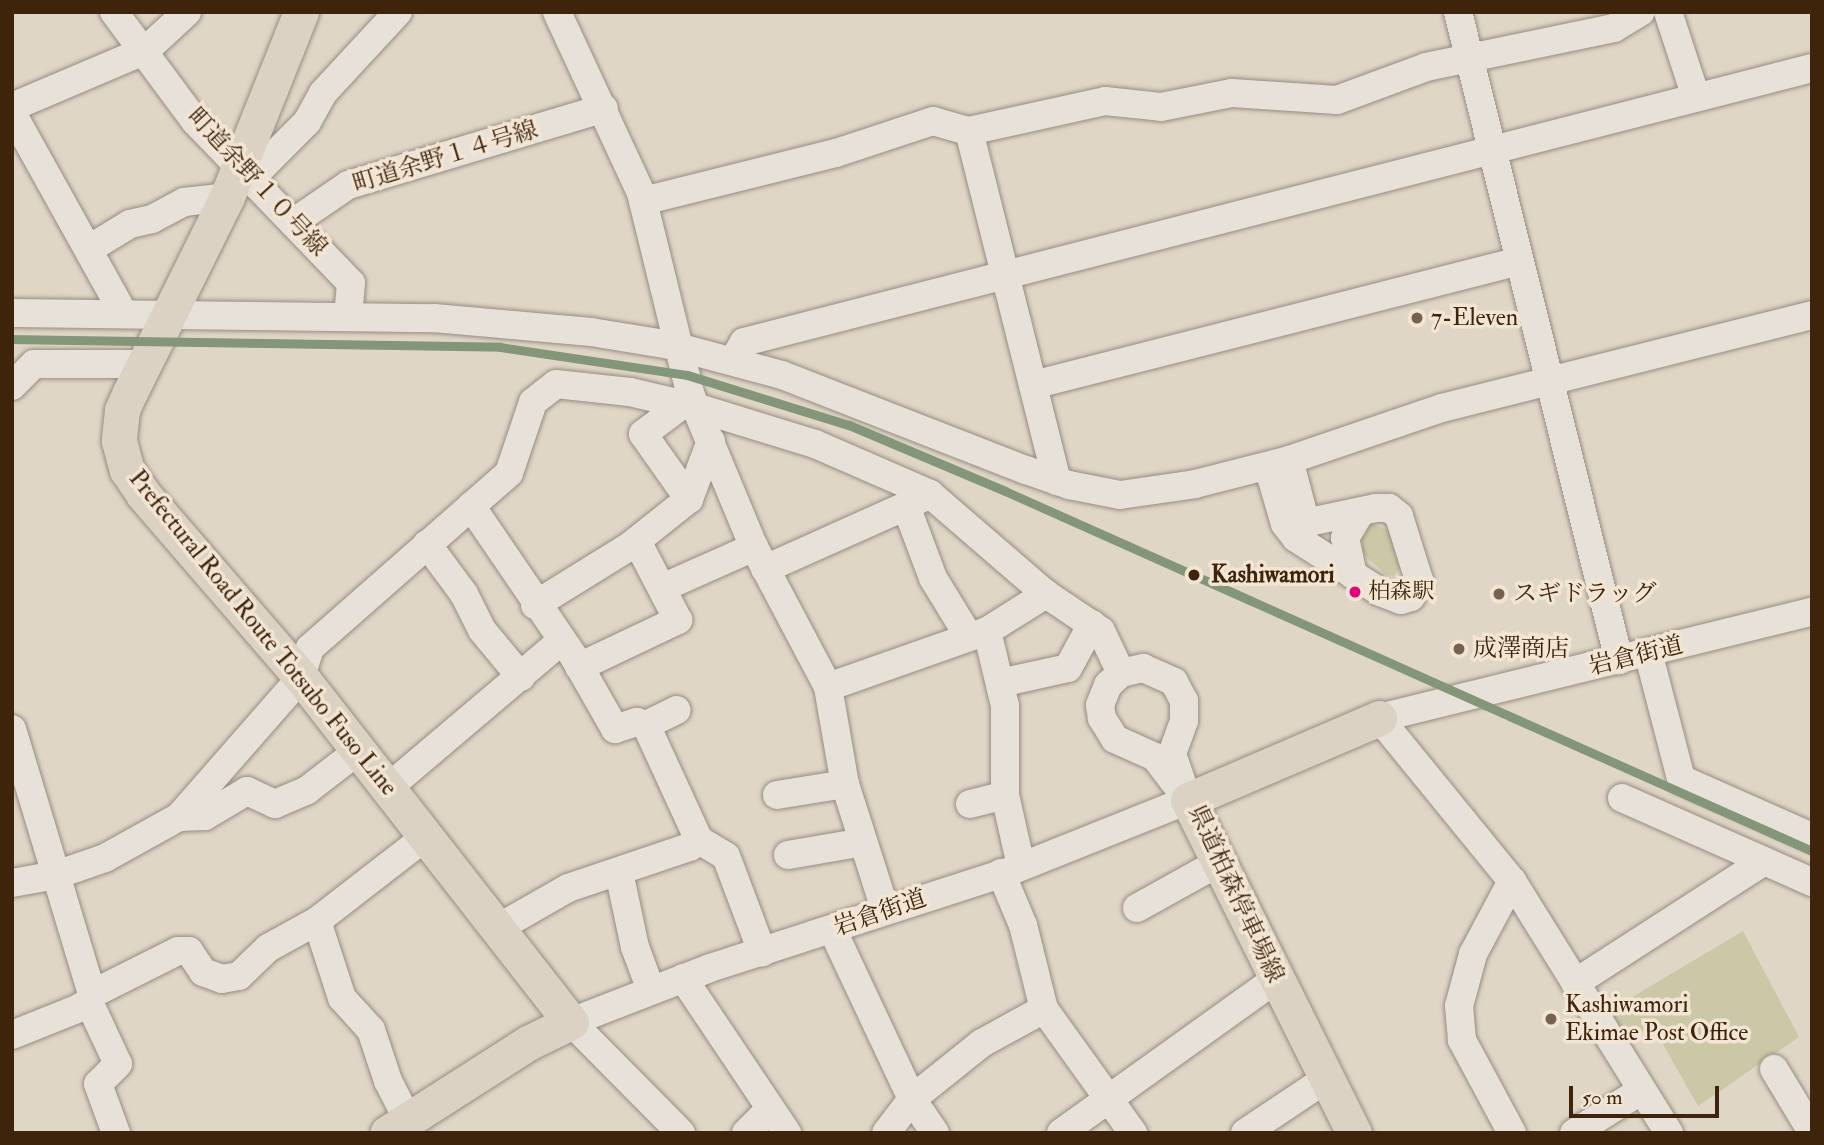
<!DOCTYPE html>
<html>
<head>
<meta charset="utf-8">
<style>
	body { margin:0 }
	#map { position:relative; width:1824px; height:1145px; overflow:hidden; background:#e0d6c6; font-family:"IM FELL Double Pica","Noto Serif JP",serif }
	div>[style] { position:absolute }
	.green>* { inset:0; background:#ccc8a7 }
	.roads { filter:drop-shadow(0 0 2px #968d81) drop-shadow(0 0 2px #968d81) }
	.minor>* { height:28px; margin:-14px; padding:0 14px; transform-origin:14px; border-radius:14px; background:#e7e1da }
	.major>* { height:35px; margin:-17.5px; padding:0 17.5px; transform-origin:17.5px; border-radius:17.5px; background:#dbd2c4 }
	.rail-1>* { height:9px; margin:-4.5px; padding:0 4.5px; transform-origin:4.5px; border-radius:4.5px; background:#849679 }
	.dots>* { width:19px; height:19px; translate:-50% -50%; box-sizing:border-box; border:4px solid #f2e5d3; border-radius:50% }
	span { translate:-50% -50%; white-space:nowrap; text-align:center; line-height:1.15; -webkit-text-stroke:7px #f2e5d3; paint-order:stroke }
	.bus-label { font-size:22px; color:#3f240c }
	.left { translate:0 -50%; text-align:left }
	.street-label { font-size:24px; color:#3f240c }
	.poi-label { font-size:24px; color:#3f240c }
	.stop-label { font-size:24px; color:#3f240c; font-weight:700 }
	.frame { position:absolute; inset:0; border:14px solid #3f240c; pointer-events:none }
	.scale { position:absolute; left:1569px; top:1086px; width:150px; height:32px; box-sizing:border-box; border:4px solid #3f240c; border-top:0; padding-left:9px; font-size:21px; line-height:24px; white-space:nowrap; color:#3f240c; -webkit-text-stroke:5px #f2e5d3; paint-order:stroke }
</style>
</head>
<body>
<div id="map">
	<div class="green">
		<i style="clip-path:polygon(1372px 524px,1390px 530px,1401px 567px,1394px 576px,1386px 575px,1361px 552px,1358px 541px,1365px 527px)"></i>
		<i style="clip-path:polygon(1743px 931px,1799px 1037px,1698px 1106px,1653px 1027px,1618px 1042px,1602px 1015px)"></i>
	</div>
	<div class="roads">
		<div class="minor">
			<i style="left:114px;top:12px;width:136px;rotate:53.4deg"></i>
			<i style="left:195px;top:121px;width:225px;rotate:46.1deg"></i>
			<i style="left:351px;top:283px;width:34px;rotate:95deg"></i>
			<i style="left:557px;top:12px;width:200px;rotate:65.1deg"></i>
			<i style="left:641px;top:193px;width:209px;rotate:76.2deg"></i>
			<i style="left:691px;top:396px;width:164px;rotate:67.4deg"></i>
			<i style="left:754px;top:547px;width:158px;rotate:62.1deg"></i>
			<i style="left:828px;top:687px;width:98px;rotate:80.1deg"></i>
			<i style="left:845px;top:784px;width:131px;rotate:72.3deg"></i>
			<i style="left:1458px;top:12px;width:668px;rotate:76.05deg"></i>
			<i style="left:1668px;top:12px;width:89px;rotate:71.8deg"></i>
			<i style="left:12px;top:107px;width:146px;rotate:-23deg"></i>
			<i style="left:146px;top:50px;width:56px;rotate:-42.8deg"></i>
			<i style="left:12px;top:113px;width:230px;rotate:60.9deg"></i>
			<i style="left:969px;top:131px;width:361px;rotate:75.9deg"></i>
			<i style="left:251px;top:178px;width:79px;rotate:-45deg"></i>
			<i style="left:307px;top:122px;width:33px;rotate:-61deg"></i>
			<i style="left:323px;top:93px;width:110px;rotate:-47.2deg"></i>
			<i style="left:643px;top:201px;width:199px;rotate:-14deg"></i>
			<i style="left:836px;top:153px;width:102px;rotate:-18.3deg"></i>
			<i style="left:933px;top:121px;width:37px;rotate:16deg"></i>
			<i style="left:969px;top:131px;width:139px;rotate:-12.4deg"></i>
			<i style="left:1105px;top:101px;width:56px;rotate:6.1deg"></i>
			<i style="left:1161px;top:107px;width:72px;rotate:-11.2deg"></i>
			<i style="left:1232px;top:93px;width:105px;rotate:3.8deg"></i>
			<i style="left:1337px;top:100px;width:95px;rotate:-20.3deg"></i>
			<i style="left:1426px;top:67px;width:192px;rotate:-11.7deg"></i>
			<i style="left:1614px;top:28px;width:31px;rotate:-31deg"></i>
			<i style="left:294px;top:222px;width:65px;rotate:-34.4deg"></i>
			<i style="left:348px;top:185px;width:267px;rotate:-16.7deg"></i>
			<i style="left:89px;top:249px;width:48px;rotate:-31.4deg"></i>
			<i style="left:130px;top:224px;width:23px;rotate:-13deg"></i>
			<i style="left:152px;top:219px;width:36px;rotate:-28deg"></i>
			<i style="left:184px;top:202px;width:43px;rotate:-6.6deg"></i>
			<i style="left:12px;top:313px;width:422px;rotate:0.7deg"></i>
			<i style="left:434px;top:318px;width:158px;rotate:5.1deg"></i>
			<i style="left:591px;top:332px;width:80px;rotate:9.3deg"></i>
			<i style="left:670px;top:345px;width:116px;rotate:15deg"></i>
			<i style="left:782px;top:375px;width:262px;rotate:21.3deg"></i>
			<i style="left:1026px;top:470px;width:46px;rotate:19.2deg"></i>
			<i style="left:1069px;top:485px;width:52px;rotate:11.1deg"></i>
			<i style="left:1120px;top:495px;width:76px;rotate:-8.3deg"></i>
			<i style="left:1195px;top:484px;width:97px;rotate:-14.3deg"></i>
			<i style="left:1289px;top:460px;width:162px;rotate:-18.8deg"></i>
			<i style="left:1442px;top:408px;width:382px;rotate:-14.1deg"></i>
			<i style="left:733px;top:361px;width:22px;rotate:-60deg"></i>
			<i style="left:744px;top:342px;width:1103px;rotate:-14.39deg"></i>
			<i style="left:1033px;top:385px;width:499px;rotate:-14.3deg"></i>
			<i style="left:12px;top:386px;width:31px;rotate:-45deg"></i>
			<i style="left:34px;top:364px;width:109px"></i>
			<i style="left:683px;top:404px;width:50px;rotate:143.1deg"></i>
			<i style="left:643px;top:434px;width:80px;rotate:54.7deg"></i>
			<i style="left:1268px;top:466px;width:60px;rotate:73.7deg"></i>
			<i style="left:1285px;top:524px;width:18px;rotate:52deg"></i>
			<i style="left:1296px;top:538px;width:100px;rotate:32.7deg"></i>
			<i style="left:1380px;top:592px;width:22px;rotate:21deg"></i>
			<i style="left:1401px;top:600px;width:10px;rotate:-17deg"></i>
			<i style="left:1411px;top:597px;width:19px;rotate:-65deg"></i>
			<i style="left:1419px;top:580px;width:67px;rotate:-107.4deg"></i>
			<i style="left:1399px;top:516px;width:13px;rotate:-141deg"></i>
			<i style="left:1389px;top:508px;width:13px;rotate:180deg"></i>
			<i style="left:1376px;top:508px;width:63px;rotate:168.2deg"></i>
			<i style="left:1314px;top:521px;width:11px;rotate:-153deg"></i>
			<i style="left:1304px;top:516px;width:58px;rotate:-105deg"></i>
			<i style="left:930px;top:494px;width:27px;rotate:153deg"></i>
			<i style="left:906px;top:506px;width:77px;rotate:69.4deg"></i>
			<i style="left:933px;top:578px;width:69px;rotate:58.6deg"></i>
			<i style="left:471px;top:506px;width:183px;rotate:55.7deg"></i>
			<i style="left:574px;top:657px;width:83px;rotate:60.3deg"></i>
			<i style="left:615px;top:729px;width:23px;rotate:-18deg"></i>
			<i style="left:637px;top:722px;width:9px;rotate:18deg"></i>
			<i style="left:646px;top:725px;width:127px;rotate:65.3deg"></i>
			<i style="left:699px;top:840px;width:31px;rotate:31deg"></i>
			<i style="left:726px;top:856px;width:103px;rotate:69.4deg"></i>
			<i style="left:427px;top:544px;width:62px;rotate:53.5deg"></i>
			<i style="left:464px;top:594px;width:40px;rotate:63.4deg"></i>
			<i style="left:482px;top:630px;width:61px;rotate:50.3deg"></i>
			<i style="left:765px;top:569px;width:154px;rotate:-24.1deg"></i>
			<i style="left:1353px;top:575px;width:38px;rotate:-102deg"></i>
			<i style="left:1345px;top:538px;width:31px;rotate:-59deg"></i>
			<i style="left:662px;top:588px;width:101px;rotate:-24deg"></i>
			<i style="left:535px;top:605px;width:112px;rotate:-31.8deg"></i>
			<i style="left:630px;top:546px;width:75px;rotate:-38.5deg"></i>
			<i style="left:689px;top:499px;width:62px;rotate:-69.2deg"></i>
			<i style="left:987px;top:631px;width:77px;rotate:76.5deg"></i>
			<i style="left:1005px;top:706px;width:89px;rotate:90deg"></i>
			<i style="left:1005px;top:795px;width:73px;rotate:77.3deg"></i>
			<i style="left:1648px;top:652px;width:131px;rotate:75.4deg"></i>
			<i style="left:1681px;top:779px;width:143px;rotate:23.9deg"></i>
			<i style="left:579px;top:667px;width:110px;rotate:-25.4deg"></i>
			<i style="left:678px;top:620px;width:80px;rotate:-117.5deg"></i>
			<i style="left:641px;top:549px;width:11px;rotate:-165deg"></i>
			<i style="left:1143px;top:668px;width:34px;rotate:24deg"></i>
			<i style="left:1174px;top:682px;width:21px;rotate:62deg"></i>
			<i style="left:1184px;top:701px;width:20px;rotate:90deg"></i>
			<i style="left:1184px;top:721px;width:35px;rotate:110deg"></i>
			<i style="left:1172px;top:754px;width:49px;rotate:70.8deg"></i>
			<i style="left:1188px;top:800px;width:54px;rotate:-127.5deg"></i>
			<i style="left:1155px;top:757px;width:44px;rotate:-155.8deg"></i>
			<i style="left:1115px;top:739px;width:25px;rotate:-122deg"></i>
			<i style="left:1102px;top:718px;width:13px;rotate:-99deg"></i>
			<i style="left:1100px;top:705px;width:22px;rotate:-68deg"></i>
			<i style="left:1108px;top:685px;width:18px;rotate:-43deg"></i>
			<i style="left:1121px;top:673px;width:23px;rotate:-13deg"></i>
			<i style="left:301px;top:677px;width:30px;rotate:-73deg"></i>
			<i style="left:310px;top:648px;width:265px;rotate:-41.3deg"></i>
			<i style="left:509px;top:473px;width:75px;rotate:-71.3deg"></i>
			<i style="left:533px;top:402px;width:29px;rotate:-38deg"></i>
			<i style="left:556px;top:384px;width:74px;rotate:6.2deg"></i>
			<i style="left:630px;top:392px;width:70px;rotate:13.2deg"></i>
			<i style="left:698px;top:408px;width:122px;rotate:17.1deg"></i>
			<i style="left:815px;top:444px;width:125px;rotate:23.5deg"></i>
			<i style="left:930px;top:494px;width:153px;rotate:40.8deg"></i>
			<i style="left:1046px;top:594px;width:66px;rotate:33.9deg"></i>
			<i style="left:1101px;top:631px;width:47px;rotate:64.5deg"></i>
			<i style="left:828px;top:687px;width:169px;rotate:-19.4deg"></i>
			<i style="left:987px;top:631px;width:70px;rotate:-32.1deg"></i>
			<i style="left:1001px;top:688px;width:11px;rotate:-41deg"></i>
			<i style="left:1009px;top:681px;width:60px;rotate:-12.4deg"></i>
			<i style="left:1068px;top:668px;width:50px;rotate:-61.4deg"></i>
			<i style="left:646px;top:725px;width:34px;rotate:-26deg"></i>
			<i style="left:12px;top:729px;width:277px;rotate:73.2deg"></i>
			<i style="left:389px;top:787px;width:226px;rotate:-40.3deg"></i>
			<i style="left:777px;top:795px;width:69px;rotate:-9.2deg"></i>
			<i style="left:1622px;top:798px;width:208px;rotate:23.9deg"></i>
			<i style="left:970px;top:804px;width:36px;rotate:-14deg"></i>
			<i style="left:179px;top:817px;width:26px;rotate:-2deg"></i>
			<i style="left:205px;top:816px;width:49px;rotate:-30.8deg"></i>
			<i style="left:247px;top:791px;width:31px;rotate:25deg"></i>
			<i style="left:275px;top:804px;width:34px;rotate:-23deg"></i>
			<i style="left:306px;top:791px;width:66px;rotate:-37.6deg"></i>
			<i style="left:788px;top:855px;width:76px;rotate:-9.8deg"></i>
			<i style="left:619px;top:872px;width:77px;rotate:78deg"></i>
			<i style="left:635px;top:947px;width:46px;rotate:69.6deg"></i>
			<i style="left:1001px;top:873px;width:56px;rotate:67.1deg"></i>
			<i style="left:1023px;top:925px;width:87px;rotate:76deg"></i>
			<i style="left:1044px;top:1009px;width:153px;rotate:54.3deg"></i>
			<i style="left:12px;top:883px;width:45px;rotate:-10.3deg"></i>
			<i style="left:56px;top:875px;width:52px;rotate:-19.1deg"></i>
			<i style="left:105px;top:858px;width:85px;rotate:-29deg"></i>
			<i style="left:179px;top:817px;width:184px;rotate:-48.8deg"></i>
			<i style="left:1137px;top:908px;width:93px;rotate:-29.1deg"></i>
			<i style="left:498px;top:928px;width:81px;rotate:-29.7deg"></i>
			<i style="left:568px;top:888px;width:129px;rotate:-18.6deg"></i>
			<i style="left:690px;top:847px;width:11px;rotate:-38deg"></i>
			<i style="left:832px;top:929px;width:188px;rotate:64.8deg"></i>
			<i style="left:912px;top:1099px;width:41px;rotate:55.9deg"></i>
			<i style="left:683px;top:978px;width:187px;rotate:56.1deg"></i>
			<i style="left:1575px;top:983px;width:225px;rotate:-32.8deg"></i>
			<i style="left:89px;top:1002px;width:68px;rotate:64.9deg"></i>
			<i style="left:118px;top:1064px;width:28px;rotate:135deg"></i>
			<i style="left:98px;top:1084px;width:52px;rotate:69.8deg"></i>
			<i style="left:12px;top:1035px;width:72px;rotate:-21.9deg"></i>
			<i style="left:79px;top:1008px;width:12px;rotate:-31deg"></i>
			<i style="left:89px;top:1002px;width:9px;rotate:-69deg"></i>
			<i style="left:92px;top:994px;width:96px;rotate:-26.6deg"></i>
			<i style="left:178px;top:951px;width:11px"></i>
			<i style="left:189px;top:951px;width:25px;rotate:56deg"></i>
			<i style="left:203px;top:972px;width:20px;rotate:20deg"></i>
			<i style="left:222px;top:979px;width:17px;rotate:-10deg"></i>
			<i style="left:239px;top:976px;width:40px;rotate:-44deg"></i>
			<i style="left:268px;top:948px;width:56px;rotate:-28.9deg"></i>
			<i style="left:1774px;top:1069px;width:74px;rotate:58.9deg"></i>
			<i style="left:408px;top:1120px;width:44px;rotate:-117.1deg"></i>
			<i style="left:388px;top:1081px;width:54px;rotate:-108.4deg"></i>
			<i style="left:371px;top:1030px;width:43px;rotate:-132.2deg"></i>
			<i style="left:342px;top:998px;width:81px;rotate:-108deg"></i>
			<i style="left:317px;top:921px;width:140px;rotate:-37.8deg"></i>
			<i style="left:681px;top:1133px;width:156px;rotate:-134.7deg"></i>
			<i style="left:571px;top:1022px;width:149px;rotate:-21.2deg"></i>
			<i style="left:710px;top:968px;width:318px;rotate:-17.9deg"></i>
			<i style="left:1013px;top:870px;width:188px;rotate:-21.8deg"></i>
			<i style="left:746px;top:1133px;width:34px;rotate:-45deg"></i>
			<i style="left:886px;top:1133px;width:43px;rotate:-52.6deg"></i>
			<i style="left:912px;top:1099px;width:90px;rotate:-38.7deg"></i>
			<i style="left:982px;top:1043px;width:71px;rotate:-28.7deg"></i>
			<i style="left:1061px;top:1133px;width:263px;rotate:-35.6deg"></i>
			<i style="left:1245px;top:1133px;width:97px;rotate:-33.7deg"></i>
			<i style="left:1512px;top:1133px;width:106px;rotate:-118.3deg"></i>
			<i style="left:1462px;top:1040px;width:34px;rotate:-95deg"></i>
			<i style="left:1459px;top:1006px;width:54px;rotate:-74.9deg"></i>
			<i style="left:1473px;top:954px;width:83px;rotate:-61.9deg"></i>
			<i style="left:1574px;top:1133px;width:80px;rotate:-32.3deg"></i>
			<i style="left:1669px;top:1133px;width:297px;rotate:-121.9deg"></i>
			<i style="left:1512px;top:881px;width:210px;rotate:-129.2deg"></i>
			<i style="left:1379px;top:718px;width:446px;rotate:-13.8deg"></i>
		</div>
		<div class="major">
			<i style="left:301px;top:12px;width:199px;rotate:111.8deg"></i>
			<i style="left:227px;top:197px;width:218px;rotate:116.4deg"></i>
			<i style="left:130px;top:392px;width:20px;rotate:114deg"></i>
			<i style="left:122px;top:410px;width:31px;rotate:96deg"></i>
			<i style="left:119px;top:441px;width:30px;rotate:75deg"></i>
			<i style="left:127px;top:470px;width:29px;rotate:56deg"></i>
			<i style="left:143px;top:494px;width:242px;rotate:49.2deg"></i>
			<i style="left:301px;top:677px;width:438px;rotate:52deg"></i>
			<i style="left:571px;top:1022px;width:48px;rotate:154deg"></i>
			<i style="left:528px;top:1043px;width:167px;rotate:147.4deg"></i>
			<i style="left:1354px;top:1133px;width:372px;rotate:-116.5deg"></i>
			<i style="left:1188px;top:800px;width:208px;rotate:-23.2deg"></i>
		</div>
	</div>
	<div class="rail-1">
		<i style="left:12px;top:339px;width:488px;rotate:0.9deg"></i>
		<i style="left:500px;top:347px;width:189px;rotate:8.5deg"></i>
		<i style="left:687px;top:375px;width:170px;rotate:17.2deg"></i>
		<i style="left:849px;top:425px;width:169px;rotate:22.9deg"></i>
		<i style="left:1005px;top:491px;width:884px;rotate:24.04deg"></i>
	</div>
	<div class="dots">
		<i style="left:1417px;top:318px;background:#77624d"></i>
		<i style="left:1194px;top:575px;background:#3f240c"></i>
		<i style="left:1355px;top:592px;background:#e5007d"></i>
		<i style="left:1499px;top:594px;background:#77624d"></i>
		<i style="left:1459px;top:649px;background:#77624d"></i>
		<i style="left:1551px;top:1019px;background:#77624d"></i>
	</div>
	<div class="bus-label">
		<span class="left" style="left:1368px;top:592px">柏森駅</span>
	</div>
	<div class="street-label">
		<span style="left:445px;top:157px;rotate:-17deg">町道余野１４号線</span>
		<span style="left:257px;top:182px;rotate:47deg">町道余野１０号線</span>
		<span style="left:263px;top:633px;rotate:51deg">Prefectural Road Route Totsubo Fuso Line</span>
		<span style="left:1636px;top:656px;rotate:-14deg">岩倉街道</span>
		<span style="left:1236px;top:894px;rotate:65deg">県道柏森停車場線</span>
		<span style="left:880px;top:913px;rotate:-19deg">岩倉街道</span>
	</div>
	<div class="poi-label">
		<span class="left" style="left:1431px;top:318px">7-Eleven</span>
		<span class="left" style="left:1513px;top:594px">スギドラッグ</span>
		<span class="left" style="left:1473px;top:649px">成澤商店</span>
		<span class="left" style="left:1565px;top:1019px">Kashiwamori<br>Ekimae Post Office</span>
	</div>
	<div class="stop-label">
		<span class="left" style="left:1211px;top:575px">Kashiwamori</span>
	</div>
	<div class="frame"></div>
	<div class="scale">50 m</div>
</div>
</body>
</html>
